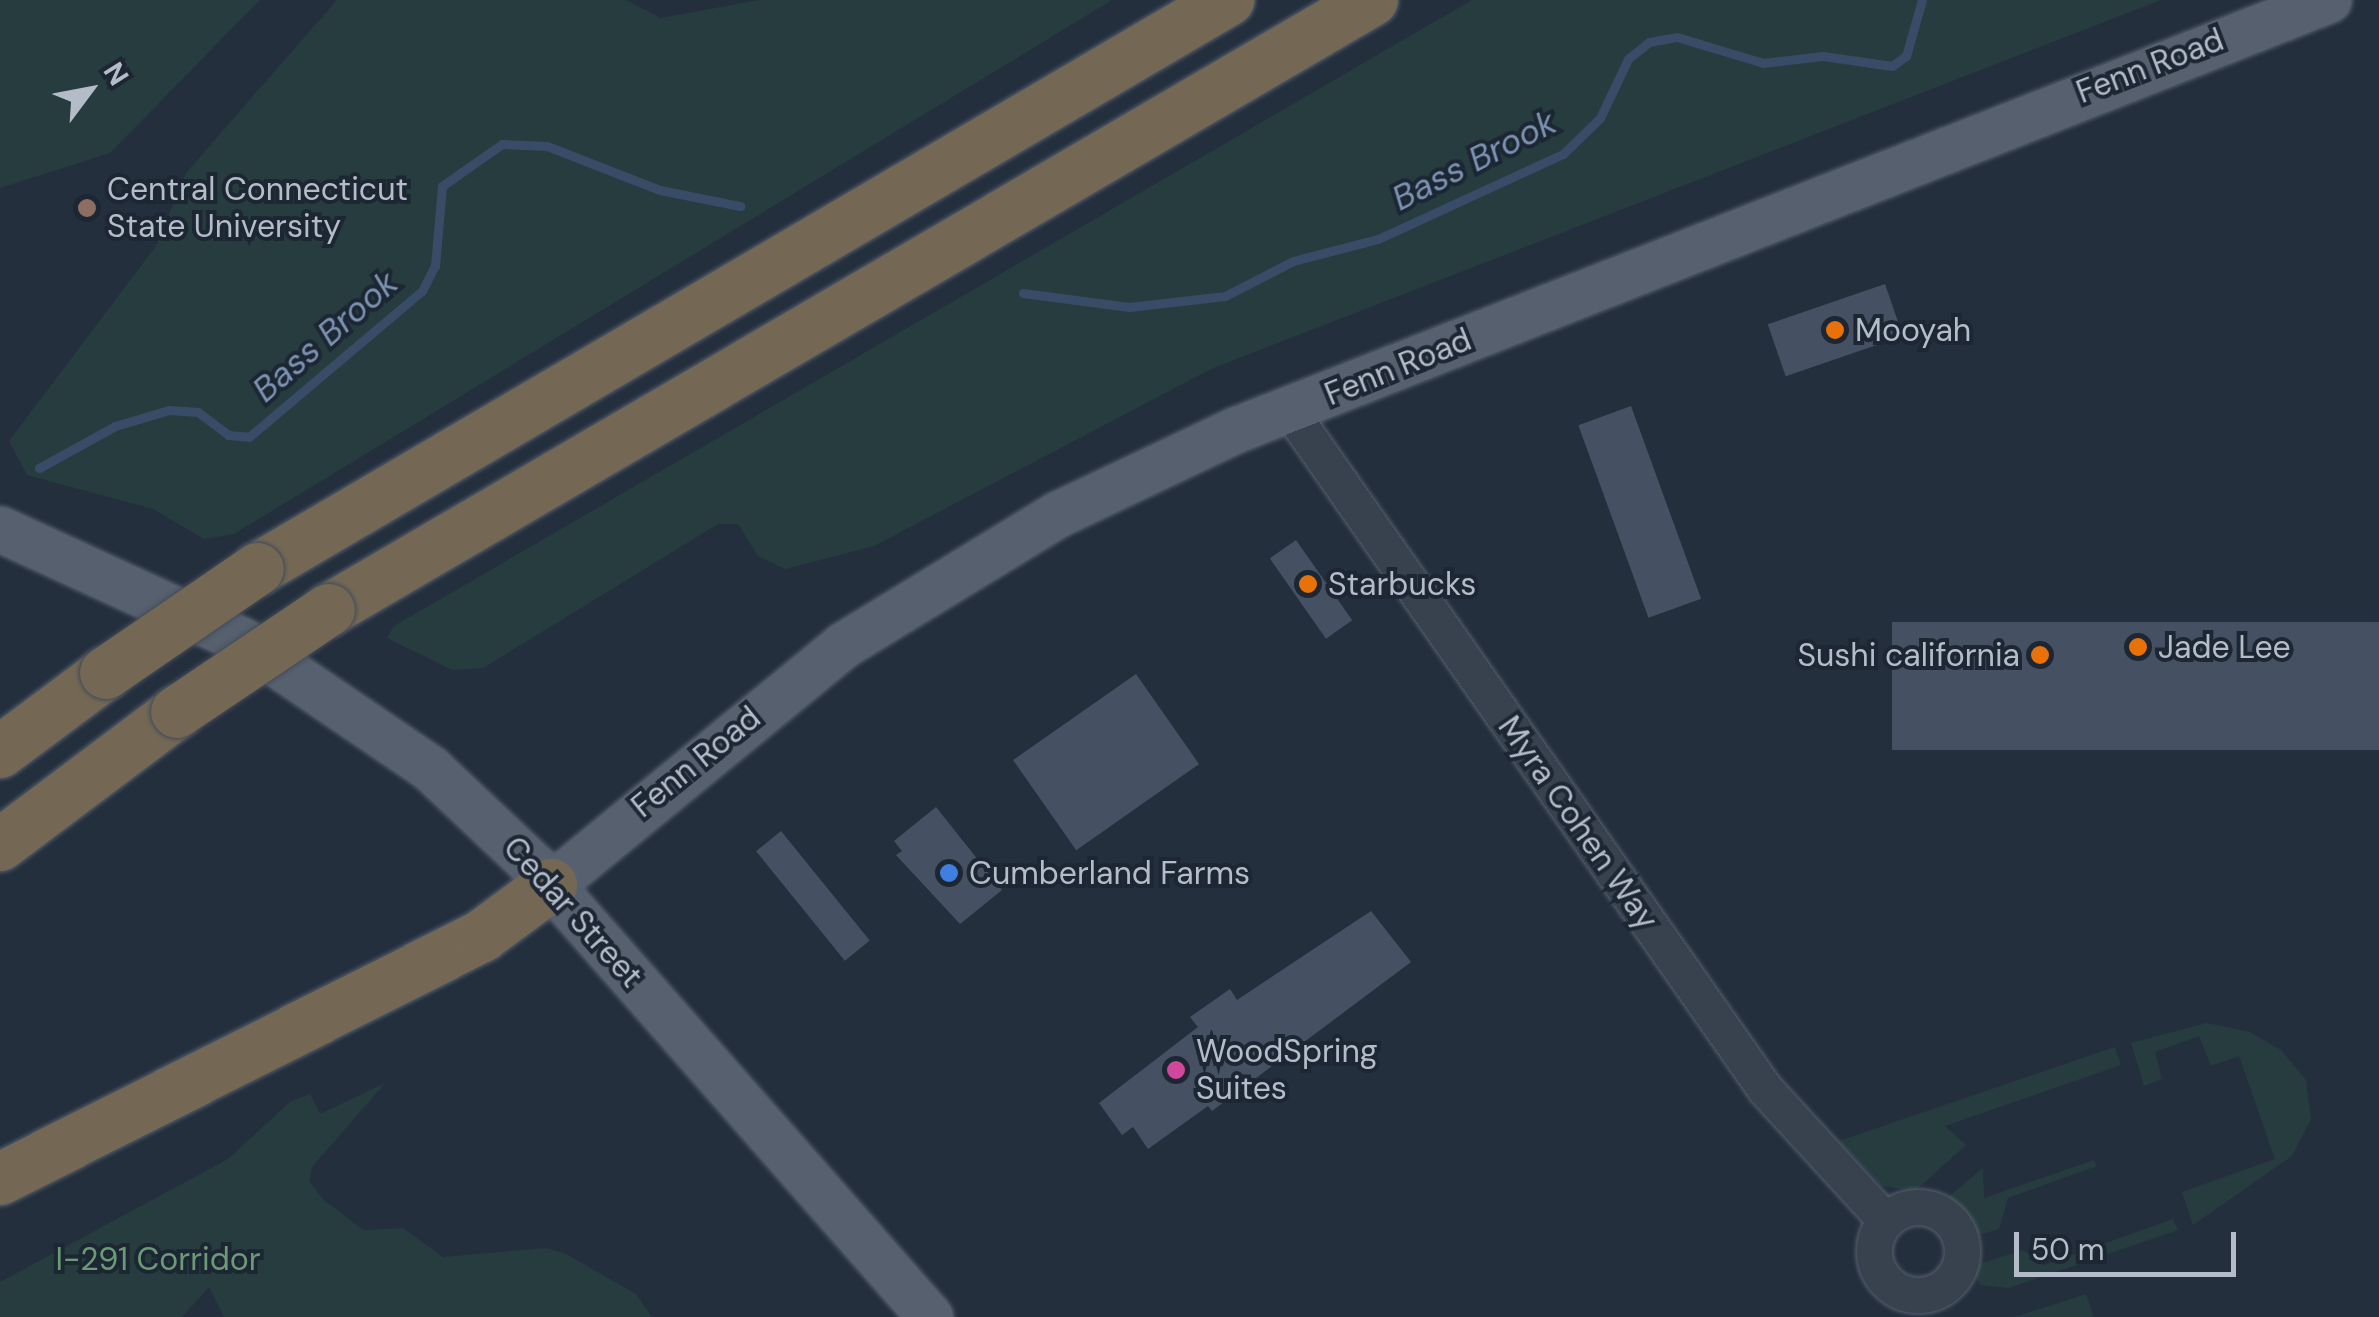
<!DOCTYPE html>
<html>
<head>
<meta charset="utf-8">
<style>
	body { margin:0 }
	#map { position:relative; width:2379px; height:1317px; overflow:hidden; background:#242f3e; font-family:"DM Sans",sans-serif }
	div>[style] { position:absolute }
	.green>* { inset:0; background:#263c3f }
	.stream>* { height:9px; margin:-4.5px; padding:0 4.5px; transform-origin:4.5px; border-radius:4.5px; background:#394c67 }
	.building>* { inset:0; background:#455162; transform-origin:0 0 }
	.roads { filter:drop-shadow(0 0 2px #565f6c) drop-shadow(0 0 2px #565f6c) }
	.minor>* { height:35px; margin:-17.5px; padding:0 17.5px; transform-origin:17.5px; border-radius:17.5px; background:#38414e }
	.minor>.ring { margin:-17.5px; padding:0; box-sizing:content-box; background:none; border:35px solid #38414e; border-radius:50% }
	.major>* { height:45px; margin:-22.5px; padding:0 22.5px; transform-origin:22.5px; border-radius:22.5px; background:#56606e }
	.highway>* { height:52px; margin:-26px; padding:0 26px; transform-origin:26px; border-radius:26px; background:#746855 }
	.bridges { filter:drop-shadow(0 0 2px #434c59) drop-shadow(0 0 2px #434c59) }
	.highway-bridge>* { height:52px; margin:-26px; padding:0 26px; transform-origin:26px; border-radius:26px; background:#746855 }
	.dots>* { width:28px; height:28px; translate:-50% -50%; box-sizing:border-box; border:5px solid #1d2633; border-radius:50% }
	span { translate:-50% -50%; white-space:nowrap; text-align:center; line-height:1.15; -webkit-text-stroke:8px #1d2633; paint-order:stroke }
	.street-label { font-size:32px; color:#b4bcc9 }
	.poi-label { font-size:32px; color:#b4bcc9 }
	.left { translate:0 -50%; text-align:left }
	.right { translate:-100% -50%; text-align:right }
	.park-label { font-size:32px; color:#6b9a76 }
	.water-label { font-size:35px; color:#7c92b1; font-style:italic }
	.north { position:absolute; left:40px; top:40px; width:100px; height:100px; -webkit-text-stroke:8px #1d2633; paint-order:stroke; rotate:58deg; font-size:28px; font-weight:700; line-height:40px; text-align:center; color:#b4bcc9 }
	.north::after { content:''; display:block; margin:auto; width:35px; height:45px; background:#b4bcc9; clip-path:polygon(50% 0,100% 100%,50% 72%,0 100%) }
	.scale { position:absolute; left:2014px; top:1232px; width:222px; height:45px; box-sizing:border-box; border:5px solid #b4bcc9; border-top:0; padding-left:12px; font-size:30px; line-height:35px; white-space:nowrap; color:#b4bcc9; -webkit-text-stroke:8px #1d2633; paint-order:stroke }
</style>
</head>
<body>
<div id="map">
	<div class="green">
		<i style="clip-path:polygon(0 0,260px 0,110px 153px,0 188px)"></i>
		<i style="clip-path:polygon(337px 0,626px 0,661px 18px,759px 0,1112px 0,234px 534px,204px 539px,153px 509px,27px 475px,9px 441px,156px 246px,186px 173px)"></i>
		<i style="clip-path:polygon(1472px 0,2161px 0,1211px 369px,874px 546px,785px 569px,758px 556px,738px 524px,718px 524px,483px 668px,452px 670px,387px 638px,394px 626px)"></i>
		<i style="clip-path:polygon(2207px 1023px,2250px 1032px,2281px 1050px,2306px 1080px,2311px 1119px,2292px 1156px,2193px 1225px,2182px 1192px,2275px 1159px,2239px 1056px,2211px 1066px,2199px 1036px,2155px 1052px,2162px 1079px,2144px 1086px,2131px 1043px)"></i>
		<i style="clip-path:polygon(2115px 1047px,2121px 1065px,1945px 1126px,1966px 1145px,1915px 1191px,1882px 1186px,1839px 1141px)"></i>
		<i style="clip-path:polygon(385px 1083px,312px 1167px,309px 1181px,323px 1199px,363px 1230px,403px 1228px,443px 1257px,546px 1248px,566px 1254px,636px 1294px,652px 1317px,224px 1317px,209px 1287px,182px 1317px,0 1317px,0 1282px,228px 1159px,290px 1102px,310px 1094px,320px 1114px)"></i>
		<i style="clip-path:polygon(2094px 1160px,2097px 1166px,2008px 1198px,1999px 1229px,1975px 1236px,1948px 1197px,1983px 1168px,1984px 1198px)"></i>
		<i style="clip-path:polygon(2173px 1219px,2178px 1230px,2009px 1288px,1980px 1285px,1975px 1274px,1979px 1264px,2023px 1250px,2044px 1265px)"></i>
		<i style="clip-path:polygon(2086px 1294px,2094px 1317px,2013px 1317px,2018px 1316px)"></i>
	</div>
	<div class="stream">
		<i style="left:1023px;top:293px;width:107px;rotate:7.5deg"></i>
		<i style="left:1129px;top:307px;width:97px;rotate:-6.5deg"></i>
		<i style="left:1225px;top:296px;width:76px;rotate:-27.2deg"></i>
		<i style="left:1293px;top:261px;width:88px;rotate:-14.5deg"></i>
		<i style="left:1378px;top:239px;width:204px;rotate:-24.7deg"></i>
		<i style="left:1563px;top:154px;width:52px;rotate:-44.2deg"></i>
		<i style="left:1600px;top:118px;width:65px;rotate:-64.6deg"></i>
		<i style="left:1628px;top:59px;width:27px;rotate:-39deg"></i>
		<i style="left:1649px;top:42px;width:28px;rotate:-10deg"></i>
		<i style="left:1677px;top:37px;width:90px;rotate:16.8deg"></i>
		<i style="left:1763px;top:63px;width:60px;rotate:-6.7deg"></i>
		<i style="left:1823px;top:56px;width:70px;rotate:8.2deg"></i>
		<i style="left:1892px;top:66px;width:17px;rotate:-36deg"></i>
		<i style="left:1906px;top:56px;width:58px;rotate:-74.1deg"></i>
		<i style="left:39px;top:468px;width:87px;rotate:-28.9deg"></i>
		<i style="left:115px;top:426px;width:56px;rotate:-16.5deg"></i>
		<i style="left:169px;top:410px;width:29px;rotate:4deg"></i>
		<i style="left:198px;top:412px;width:38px;rotate:37deg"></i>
		<i style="left:228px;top:435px;width:21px;rotate:5deg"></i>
		<i style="left:249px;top:437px;width:226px;rotate:-40.2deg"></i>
		<i style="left:422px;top:291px;width:28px;rotate:-63deg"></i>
		<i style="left:435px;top:266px;width:80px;rotate:-85deg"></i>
		<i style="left:442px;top:186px;width:73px;rotate:-35deg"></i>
		<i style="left:502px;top:144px;width:45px;rotate:2.5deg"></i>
		<i style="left:547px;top:146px;width:121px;rotate:21.3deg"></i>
		<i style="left:660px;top:190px;width:82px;rotate:11.3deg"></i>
	</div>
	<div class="building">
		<i style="left:1885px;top:284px;width:55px;height:124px;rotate:71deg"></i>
		<i style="left:1631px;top:406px;width:205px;height:56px;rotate:70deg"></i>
		<i style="left:1296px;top:540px;width:98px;height:32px;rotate:55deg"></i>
		<i style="left:2379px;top:622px;width:128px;height:487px;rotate:90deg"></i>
		<i style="left:1136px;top:674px;width:110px;height:150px;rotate:55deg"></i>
		<i style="clip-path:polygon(936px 807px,1002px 890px,960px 924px,896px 855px,902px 851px,894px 841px)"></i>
		<i style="left:781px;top:831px;width:141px;height:32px;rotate:51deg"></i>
		<i style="clip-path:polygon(1371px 911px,1411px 962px,1212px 1111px,1208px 1106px,1148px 1149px,1133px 1127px,1122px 1135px,1099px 1103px,1198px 1027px,1190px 1017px,1230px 989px,1237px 1000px)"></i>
	</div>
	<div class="roads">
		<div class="minor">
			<i style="left:1290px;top:411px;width:828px;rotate:54.99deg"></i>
			<i style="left:1765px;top:1089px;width:179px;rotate:47.5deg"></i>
			<i class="ring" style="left:1874px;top:1207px;width:53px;height:53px"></i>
		</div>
		<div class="major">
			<i style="left:0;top:529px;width:268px;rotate:24.7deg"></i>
			<i style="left:243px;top:641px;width:226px;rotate:34.2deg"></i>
			<i style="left:430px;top:768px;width:143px;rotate:43.3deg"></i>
			<i style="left:534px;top:866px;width:600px;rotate:48.72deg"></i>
			<i style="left:551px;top:885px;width:378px;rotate:-39.4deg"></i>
			<i style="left:843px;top:645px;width:252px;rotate:-31.4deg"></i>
			<i style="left:1058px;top:514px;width:196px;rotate:-25.4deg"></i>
			<i style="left:1235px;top:430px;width:1175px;rotate:-21.48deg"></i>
		</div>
		<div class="highway">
			<i style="left:258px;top:569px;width:1125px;rotate:-30.4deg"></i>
			<i style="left:329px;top:610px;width:1208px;rotate:-30.32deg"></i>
			<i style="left:0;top:752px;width:132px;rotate:-36.7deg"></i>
			<i style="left:0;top:845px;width:221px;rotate:-36.9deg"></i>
			<i style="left:0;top:1179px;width:540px;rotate:-26.75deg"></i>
			<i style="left:482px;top:936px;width:86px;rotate:-36.5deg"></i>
		</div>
	</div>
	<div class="bridges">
		<div class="highway-bridge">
			<i style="left:106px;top:673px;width:184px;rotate:-34.4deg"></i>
			<i style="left:177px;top:712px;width:183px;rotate:-33.9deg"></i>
		</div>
	</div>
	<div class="dots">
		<i style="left:87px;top:208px;background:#8d6e63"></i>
		<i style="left:1835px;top:330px;background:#e8710a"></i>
		<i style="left:1308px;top:584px;background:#e8710a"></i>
		<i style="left:2138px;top:647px;background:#e8710a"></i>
		<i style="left:2040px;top:655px;background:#e8710a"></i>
		<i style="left:949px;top:873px;background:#3f7fe0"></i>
		<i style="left:1176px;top:1070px;background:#d1479c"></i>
	</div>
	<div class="street-label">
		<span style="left:2150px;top:66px;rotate:-21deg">Fenn Road</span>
		<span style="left:1398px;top:367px;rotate:-22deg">Fenn Road</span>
		<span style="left:696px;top:762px;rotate:-39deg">Fenn Road</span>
		<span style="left:1578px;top:823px;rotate:55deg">Myra Cohen Way</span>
		<span style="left:573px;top:912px;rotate:48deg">Cedar Street</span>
	</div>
	<div class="poi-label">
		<span class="left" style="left:107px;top:208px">Central Connecticut<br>State University</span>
		<span class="left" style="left:1855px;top:330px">Mooyah</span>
		<span class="left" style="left:1328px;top:584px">Starbucks</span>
		<span class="left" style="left:2158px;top:647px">Jade Lee</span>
		<span class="right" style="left:2020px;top:655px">Sushi california</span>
		<span class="left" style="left:969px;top:873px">Cumberland Farms</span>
		<span class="left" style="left:1196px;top:1070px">WoodSpring<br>Suites</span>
	</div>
	<div class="park-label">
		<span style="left:158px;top:1259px">I-291 Corridor</span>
	</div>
	<div class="water-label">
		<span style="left:1474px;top:160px;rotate:-27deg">Bass Brook</span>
		<span style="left:325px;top:336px;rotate:-41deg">Bass Brook</span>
	</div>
	<div class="north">N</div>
	<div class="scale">50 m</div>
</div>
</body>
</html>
